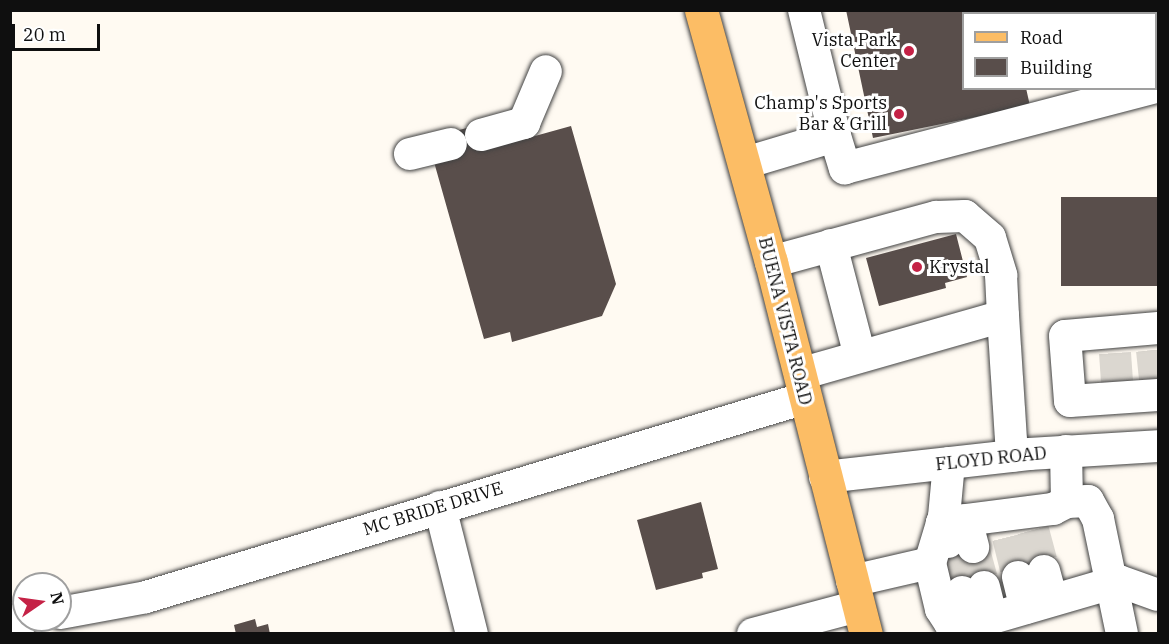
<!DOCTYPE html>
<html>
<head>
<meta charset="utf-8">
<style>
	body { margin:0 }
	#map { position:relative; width:1169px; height:644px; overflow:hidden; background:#fffaf2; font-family:"IBM Plex Serif",serif }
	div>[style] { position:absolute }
	.building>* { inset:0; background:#594e4b; transform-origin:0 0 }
	.minor-tunnel>* { height:32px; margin-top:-16px; transform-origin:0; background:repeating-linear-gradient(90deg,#dbd7d0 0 32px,transparent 0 48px) }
	.roads { filter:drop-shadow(0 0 2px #424242) drop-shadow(0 0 2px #424242) }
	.minor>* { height:32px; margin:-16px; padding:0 16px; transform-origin:16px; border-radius:16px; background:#fff }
	.major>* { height:33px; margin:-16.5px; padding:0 16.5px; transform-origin:16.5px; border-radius:16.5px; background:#fcbd65 }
	.dots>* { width:16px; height:16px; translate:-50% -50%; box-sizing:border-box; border:3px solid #fff; border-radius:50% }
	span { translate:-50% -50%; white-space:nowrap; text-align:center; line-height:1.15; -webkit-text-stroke:6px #fff; paint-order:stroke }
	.poi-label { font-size:18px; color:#0f0f0f }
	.right { translate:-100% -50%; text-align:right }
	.left { translate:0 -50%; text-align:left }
	.street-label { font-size:18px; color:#0f0f0f }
	.frame { position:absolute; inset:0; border:12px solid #0f0f0f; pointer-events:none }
	.legend { position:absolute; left:962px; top:12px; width:195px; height:78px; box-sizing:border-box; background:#fff; border:2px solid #9f9f9f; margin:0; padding:8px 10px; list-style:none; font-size:18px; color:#0f0f0f }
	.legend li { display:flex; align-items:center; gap:12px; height:30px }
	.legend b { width:30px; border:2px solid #9f9f9f }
	.north { position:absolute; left:12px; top:572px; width:60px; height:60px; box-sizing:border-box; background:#fff; border:2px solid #9f9f9f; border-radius:50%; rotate:77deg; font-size:16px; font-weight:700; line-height:24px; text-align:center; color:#0f0f0f }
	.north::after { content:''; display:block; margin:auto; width:21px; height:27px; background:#c52246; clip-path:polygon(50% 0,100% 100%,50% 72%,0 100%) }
	.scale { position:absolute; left:12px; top:24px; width:88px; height:27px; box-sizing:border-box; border:3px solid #0f0f0f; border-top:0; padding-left:8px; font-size:18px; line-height:21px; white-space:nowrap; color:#0f0f0f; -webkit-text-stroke:4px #fff; paint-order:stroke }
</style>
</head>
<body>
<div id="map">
	<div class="building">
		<i style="clip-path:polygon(846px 10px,1010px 10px,1010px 14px,964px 14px,964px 88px,1026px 88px,1030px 106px,873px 138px)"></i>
		<i style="clip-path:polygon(478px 125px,485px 150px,571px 126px,616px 284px,602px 316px,512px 342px,510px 332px,484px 339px,434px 162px,448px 133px)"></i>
		<i style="left:1158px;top:197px;width:89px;height:97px;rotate:90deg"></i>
		<i style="clip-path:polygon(956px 234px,967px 277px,945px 283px,946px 288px,879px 306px,866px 258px)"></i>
		<i style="clip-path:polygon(701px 502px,718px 569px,702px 573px,703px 578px,656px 590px,637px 520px)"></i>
		<i style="clip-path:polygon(255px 619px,257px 627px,268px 624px,270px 634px,236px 634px,234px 625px)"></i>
	</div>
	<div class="minor-tunnel">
		<i style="left:1152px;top:350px;width:31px;rotate:84deg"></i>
		<i style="left:1115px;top:353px;width:31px;rotate:86deg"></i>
		<i style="left:1033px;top:530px;width:42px;rotate:75deg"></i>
		<i style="left:1008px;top:537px;width:41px;rotate:76deg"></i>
		<i style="left:973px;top:547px;width:41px;rotate:74.6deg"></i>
		<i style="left:951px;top:554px;width:40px;rotate:74deg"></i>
	</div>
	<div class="roads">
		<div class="minor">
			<i style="left:804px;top:10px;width:130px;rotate:76.2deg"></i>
			<i style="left:481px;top:135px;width:45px;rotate:-15.6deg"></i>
			<i style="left:524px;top:123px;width:56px;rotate:-67.1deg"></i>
			<i style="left:410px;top:154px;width:42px;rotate:-13.7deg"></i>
			<i style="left:745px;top:163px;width:94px;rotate:-16.7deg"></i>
			<i style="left:835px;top:136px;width:34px;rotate:73deg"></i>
			<i style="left:845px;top:168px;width:318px;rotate:-14.6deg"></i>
			<i style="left:831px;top:245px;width:115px;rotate:75.4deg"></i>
			<i style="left:771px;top:262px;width:171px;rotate:-15.3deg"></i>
			<i style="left:936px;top:217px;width:29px;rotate:-2deg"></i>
			<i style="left:965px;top:216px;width:33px;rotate:41deg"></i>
			<i style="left:990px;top:238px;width:39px;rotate:73deg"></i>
			<i style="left:1001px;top:275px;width:41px;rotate:87.2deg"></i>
			<i style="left:1158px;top:328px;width:93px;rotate:175.1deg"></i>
			<i style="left:1065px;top:336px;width:65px;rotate:85.6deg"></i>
			<i style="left:1070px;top:401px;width:88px;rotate:-3.9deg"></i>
			<i style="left:800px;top:374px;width:211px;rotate:-15.9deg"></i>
			<i style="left:1003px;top:316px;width:140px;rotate:86.3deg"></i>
			<i style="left:949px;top:463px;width:54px;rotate:95.3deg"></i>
			<i style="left:944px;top:517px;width:48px;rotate:106.9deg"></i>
			<i style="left:930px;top:563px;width:47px;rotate:76.6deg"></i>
			<i style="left:941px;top:609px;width:17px;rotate:57deg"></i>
			<i style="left:950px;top:623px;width:22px;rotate:3deg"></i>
			<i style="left:972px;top:624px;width:153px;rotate:-16.3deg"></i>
			<i style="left:1119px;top:581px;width:41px;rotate:19.7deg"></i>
			<i style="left:825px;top:477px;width:205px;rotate:-6.4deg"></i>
			<i style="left:1029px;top:454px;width:129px;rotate:-3.5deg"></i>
			<i style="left:1067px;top:502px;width:21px;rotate:-3deg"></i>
			<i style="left:1088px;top:501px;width:21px;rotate:61deg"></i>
			<i style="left:1098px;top:519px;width:117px;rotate:78.2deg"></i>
			<i style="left:440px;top:507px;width:131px;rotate:75.9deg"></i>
			<i style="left:966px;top:520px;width:28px;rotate:75deg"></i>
			<i style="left:948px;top:542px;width:20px;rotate:-108deg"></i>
			<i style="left:942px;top:523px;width:112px;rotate:-7.2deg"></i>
			<i style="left:1053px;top:509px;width:16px;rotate:-27deg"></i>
			<i style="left:1067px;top:502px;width:51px;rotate:-91.1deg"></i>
			<i style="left:1044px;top:571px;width:30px;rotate:75deg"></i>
			<i style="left:1018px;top:577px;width:32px;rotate:76deg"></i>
			<i style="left:852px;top:581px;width:80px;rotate:-13deg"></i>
			<i style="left:984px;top:587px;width:32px;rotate:76deg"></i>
			<i style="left:962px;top:592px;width:34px;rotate:73deg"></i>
			<i style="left:60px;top:613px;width:87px;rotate:-10.5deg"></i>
			<i style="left:146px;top:597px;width:688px;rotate:-16.8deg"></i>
			<i style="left:10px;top:621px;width:14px;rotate:-8deg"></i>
			<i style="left:753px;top:634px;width:109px;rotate:-14.9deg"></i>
		</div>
		<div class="major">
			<i style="left:701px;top:10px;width:262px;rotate:74.5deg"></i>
			<i style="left:771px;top:262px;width:384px;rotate:75.7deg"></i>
		</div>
	</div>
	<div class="dots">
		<i style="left:909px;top:51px;background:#c52246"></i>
		<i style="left:899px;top:114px;background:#c52246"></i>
		<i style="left:917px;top:267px;background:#c52246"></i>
	</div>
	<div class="poi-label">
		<span class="right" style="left:897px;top:51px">Vista Park<br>Center</span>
		<span class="right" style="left:887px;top:114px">Champ's Sports<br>Bar &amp; Grill</span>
		<span class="left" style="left:929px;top:267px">Krystal</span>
	</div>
	<div class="street-label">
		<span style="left:785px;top:321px;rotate:76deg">BUENA VISTA ROAD</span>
		<span style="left:991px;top:459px;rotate:-6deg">FLOYD ROAD</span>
		<span style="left:433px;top:509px;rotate:-17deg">MC BRIDE DRIVE</span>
	</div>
	<div class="frame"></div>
	<ul class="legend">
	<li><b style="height:8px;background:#fcbd65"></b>Road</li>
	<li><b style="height:16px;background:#594e4b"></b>Building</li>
	</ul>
	<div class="north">N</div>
	<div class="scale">20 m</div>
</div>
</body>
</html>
